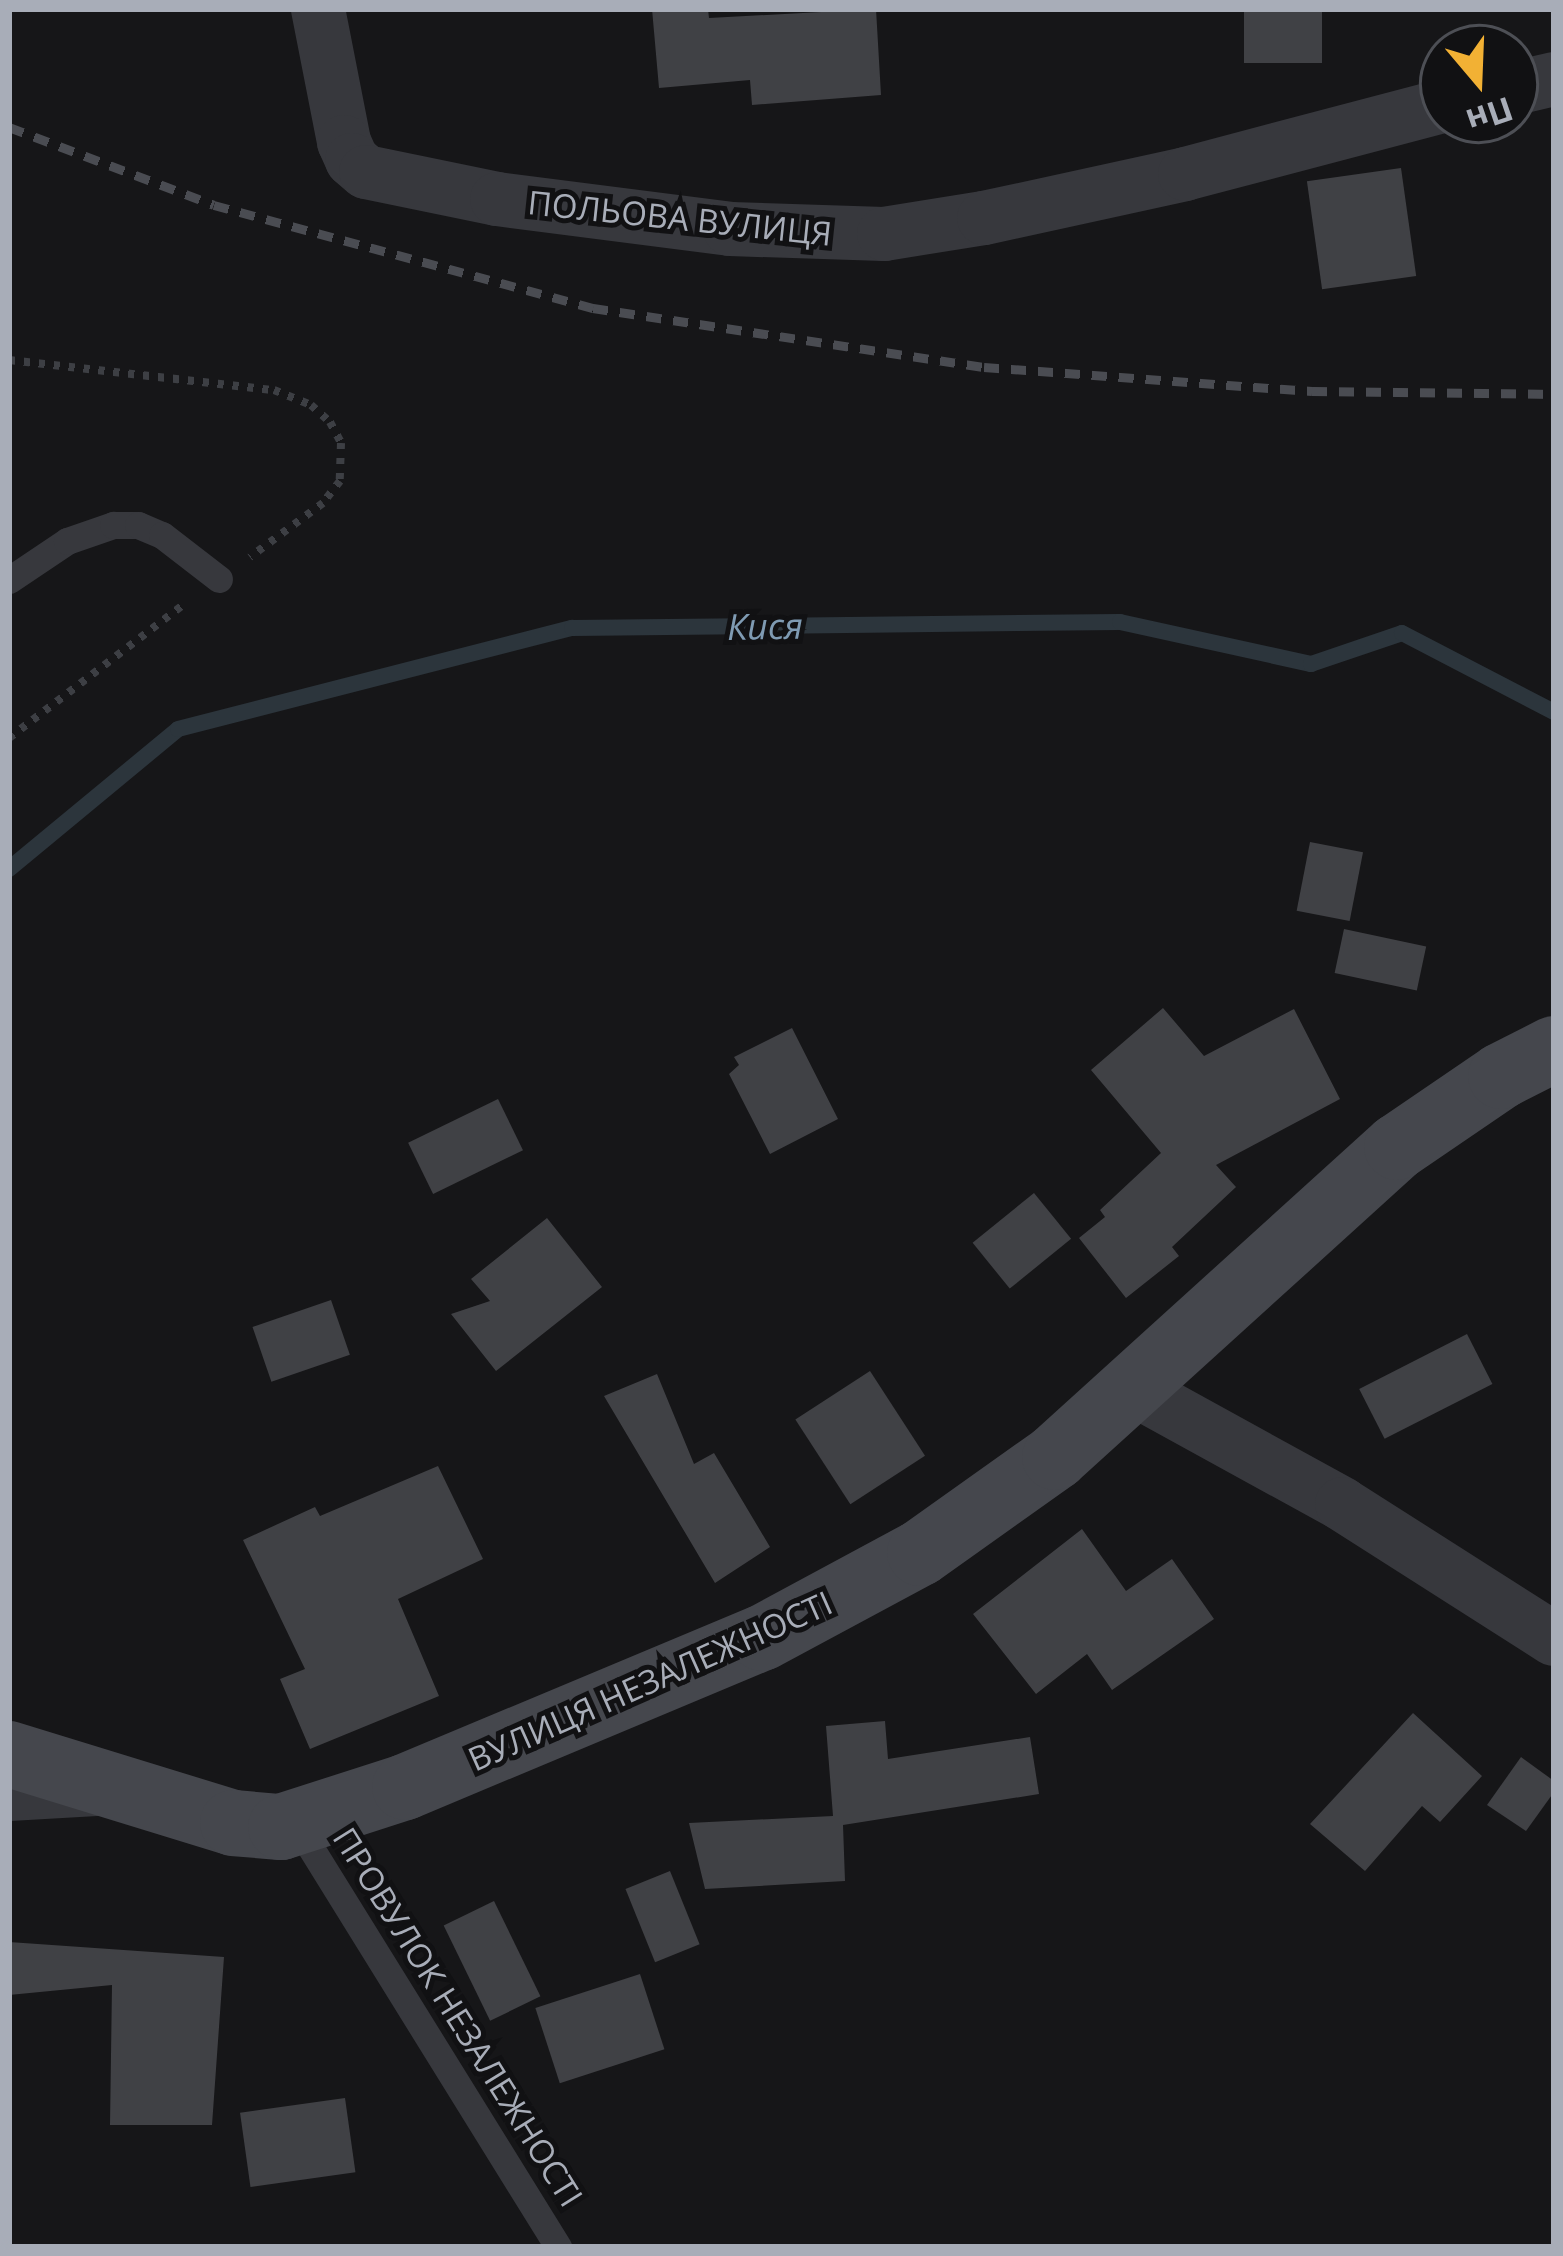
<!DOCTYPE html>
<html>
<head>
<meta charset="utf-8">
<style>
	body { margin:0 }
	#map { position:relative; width:1563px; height:2256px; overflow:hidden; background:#161618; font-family:"Open Sans",sans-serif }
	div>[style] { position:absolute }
	.stream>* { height:16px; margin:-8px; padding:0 8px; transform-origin:8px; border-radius:8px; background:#2c353c }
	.building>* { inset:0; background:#404145; transform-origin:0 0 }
	.path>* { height:8px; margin-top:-4px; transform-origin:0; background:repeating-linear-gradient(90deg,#3d3f44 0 6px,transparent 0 15px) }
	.lane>* { height:27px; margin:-13.5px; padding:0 13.5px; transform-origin:13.5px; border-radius:13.5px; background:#37383d }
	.street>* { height:54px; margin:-27px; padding:0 27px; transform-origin:27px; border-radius:27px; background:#37383d }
	.secondary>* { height:66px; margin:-33px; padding:0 33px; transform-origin:33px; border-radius:33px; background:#45474d }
	.rail>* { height:9px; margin-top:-4.5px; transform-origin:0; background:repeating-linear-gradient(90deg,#4a4c52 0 15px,transparent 0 27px) }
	span { translate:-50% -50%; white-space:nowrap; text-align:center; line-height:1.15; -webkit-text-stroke:10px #111113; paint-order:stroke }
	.street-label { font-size:33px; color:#a8adb8 }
	.water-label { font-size:36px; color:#7f9bb3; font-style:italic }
	.frame { position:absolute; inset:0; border:12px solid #a8adb8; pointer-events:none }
	.north { position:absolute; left:1419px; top:24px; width:120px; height:120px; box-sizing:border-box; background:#111113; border:3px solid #4d4f55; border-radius:50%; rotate:161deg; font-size:33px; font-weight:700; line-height:48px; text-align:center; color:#a8adb8 }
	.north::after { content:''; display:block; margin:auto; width:42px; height:54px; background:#f2b134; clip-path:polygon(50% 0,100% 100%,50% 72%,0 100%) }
</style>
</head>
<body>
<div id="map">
	<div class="stream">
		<i style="left:9px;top:869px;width:219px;rotate:-39.6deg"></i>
		<i style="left:178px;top:729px;width:407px;rotate:-14.4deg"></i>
		<i style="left:572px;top:628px;width:548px;rotate:-0.63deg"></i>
		<i style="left:1120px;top:622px;width:196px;rotate:12.4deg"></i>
		<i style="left:1311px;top:664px;width:96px;rotate:-18.8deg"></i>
		<i style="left:1402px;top:633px;width:171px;rotate:27.5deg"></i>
	</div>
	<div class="building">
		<i style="clip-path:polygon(652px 9px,708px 9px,709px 18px,876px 9px,881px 95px,752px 105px,750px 80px,659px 88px)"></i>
		<i style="left:1244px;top:9px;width:78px;height:54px"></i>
		<i style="left:1401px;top:168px;width:109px;height:95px;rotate:82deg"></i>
		<i style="left:1310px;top:842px;width:54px;height:70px;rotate:11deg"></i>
		<i style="left:1344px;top:929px;width:84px;height:45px;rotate:12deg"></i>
		<i style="clip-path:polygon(1163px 1008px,1204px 1056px,1294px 1009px,1340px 1099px,1216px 1165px,1236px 1187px,1172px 1247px,1179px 1256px,1126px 1298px,1079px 1238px,1105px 1217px,1100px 1210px,1161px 1153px,1091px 1070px)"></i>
		<i style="clip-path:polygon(792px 1028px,838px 1119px,770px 1154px,729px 1074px,739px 1065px,734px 1057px)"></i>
		<i style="left:498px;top:1099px;width:57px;height:100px;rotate:64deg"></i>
		<i style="left:1034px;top:1193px;width:59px;height:79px;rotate:51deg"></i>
		<i style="clip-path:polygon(547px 1218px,602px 1287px,496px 1371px,451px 1314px,490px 1301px,471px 1279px)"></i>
		<i style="left:331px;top:1300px;width:58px;height:83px;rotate:71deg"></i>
		<i style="left:1467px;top:1334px;width:56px;height:121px;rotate:63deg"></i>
		<i style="left:870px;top:1371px;width:101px;height:89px;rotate:57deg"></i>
		<i style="clip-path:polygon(657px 1374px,694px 1464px,714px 1453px,770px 1547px,715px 1583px,604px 1396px)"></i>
		<i style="clip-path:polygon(438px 1466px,483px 1559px,398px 1599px,439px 1696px,310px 1749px,280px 1679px,305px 1669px,243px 1540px,315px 1507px,320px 1516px)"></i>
		<i style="clip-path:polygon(1082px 1529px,1126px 1591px,1172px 1559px,1214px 1619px,1112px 1690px,1087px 1654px,1036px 1694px,973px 1614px)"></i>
		<i style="clip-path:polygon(1413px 1713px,1482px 1776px,1440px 1822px,1422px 1806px,1365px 1871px,1310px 1824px)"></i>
		<i style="clip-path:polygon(885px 1721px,888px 1759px,1030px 1737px,1039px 1794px,843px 1825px,845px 1881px,705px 1889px,689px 1823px,833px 1816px,826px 1726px)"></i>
		<i style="clip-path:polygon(1521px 1757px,1554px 1781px,1554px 1792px,1526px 1831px,1487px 1805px)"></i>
		<i style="left:670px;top:1871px;width:79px;height:48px;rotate:68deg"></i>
		<i style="left:494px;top:1901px;width:106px;height:56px;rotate:64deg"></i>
		<i style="clip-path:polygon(9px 1942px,224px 1957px,212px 2125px,110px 2125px,112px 1985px,9px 1995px)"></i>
		<i style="left:640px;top:1974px;width:79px;height:110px;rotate:72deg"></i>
		<i style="left:345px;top:2098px;width:75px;height:106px;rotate:82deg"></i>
	</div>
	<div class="path">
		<i style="left:9px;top:360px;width:267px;rotate:6.5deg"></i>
		<i style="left:274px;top:390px;width:40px;rotate:22deg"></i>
		<i style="left:311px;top:405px;width:25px;rotate:42deg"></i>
		<i style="left:330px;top:422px;width:24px;rotate:62deg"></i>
		<i style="left:341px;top:443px;width:38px;rotate:92deg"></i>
		<i style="left:340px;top:481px;width:28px;rotate:128deg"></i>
		<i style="left:323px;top:503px;width:91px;rotate:143.5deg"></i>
		<i style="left:9px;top:738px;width:220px;rotate:-37.4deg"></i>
	</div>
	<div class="lane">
		<i style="left:9px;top:580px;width:70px;rotate:-33.9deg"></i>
		<i style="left:67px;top:541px;width:49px;rotate:-19.2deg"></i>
		<i style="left:113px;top:525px;width:25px"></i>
		<i style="left:138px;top:525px;width:26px;rotate:23deg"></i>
		<i style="left:162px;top:535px;width:72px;rotate:37.7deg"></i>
		<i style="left:296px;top:1824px;width:498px;rotate:58.2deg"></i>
	</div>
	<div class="street">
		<i style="left:318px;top:9px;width:136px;rotate:78.9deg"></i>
		<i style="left:344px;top:142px;width:20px;rotate:66deg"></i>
		<i style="left:352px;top:160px;width:18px;rotate:41deg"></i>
		<i style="left:366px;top:172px;width:134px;rotate:11.6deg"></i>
		<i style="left:497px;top:199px;width:235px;rotate:7.3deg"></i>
		<i style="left:730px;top:229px;width:154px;rotate:1.9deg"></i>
		<i style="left:884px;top:234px;width:101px;rotate:-9.1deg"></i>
		<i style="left:984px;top:218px;width:206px;rotate:-12.3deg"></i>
		<i style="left:1185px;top:174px;width:267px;rotate:-14.8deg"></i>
		<i style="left:1515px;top:88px;width:40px;rotate:-13deg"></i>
		<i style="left:1135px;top:1390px;width:236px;rotate:28.8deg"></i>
		<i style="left:1342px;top:1504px;width:251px;rotate:32.5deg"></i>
		<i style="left:9px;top:1794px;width:87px;rotate:-3.3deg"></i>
	</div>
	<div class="secondary">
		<i style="left:9px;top:1754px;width:234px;rotate:17.1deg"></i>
		<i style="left:233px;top:1823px;width:48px;rotate:4.8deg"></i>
		<i style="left:281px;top:1827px;width:130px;rotate:-17.9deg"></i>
		<i style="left:405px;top:1787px;width:387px;rotate:-22.7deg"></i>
		<i style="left:762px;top:1638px;width:179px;rotate:-28.3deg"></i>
		<i style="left:920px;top:1553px;width:166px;rotate:-35.4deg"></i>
		<i style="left:1055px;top:1457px;width:462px;rotate:-42.2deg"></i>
		<i style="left:1397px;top:1147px;width:126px;rotate:-34.3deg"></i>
		<i style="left:1501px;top:1076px;width:59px;rotate:-27deg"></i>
	</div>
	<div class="rail">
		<i style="left:9px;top:127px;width:219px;rotate:20.8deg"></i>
		<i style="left:214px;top:205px;width:393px;rotate:15.2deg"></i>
		<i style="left:593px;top:308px;width:395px;rotate:8.6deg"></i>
		<i style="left:984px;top:367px;width:329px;rotate:4.2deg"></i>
		<i style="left:1312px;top:391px;width:242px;rotate:0.7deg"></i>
	</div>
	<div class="street-label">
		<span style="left:680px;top:218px;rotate:6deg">ПОЛЬОВА ВУЛИЦЯ</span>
		<span style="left:650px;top:1681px;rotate:-24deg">ВУЛИЦЯ НЕЗАЛЕЖНОСТІ</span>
		<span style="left:458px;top:2017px;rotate:58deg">ПРОВУЛОК НЕЗАЛЕЖНОСТІ</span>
	</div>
	<div class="water-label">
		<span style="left:765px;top:626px;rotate:-1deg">Кися</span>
	</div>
	<div class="frame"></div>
	<div class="north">Пн</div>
</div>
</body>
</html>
